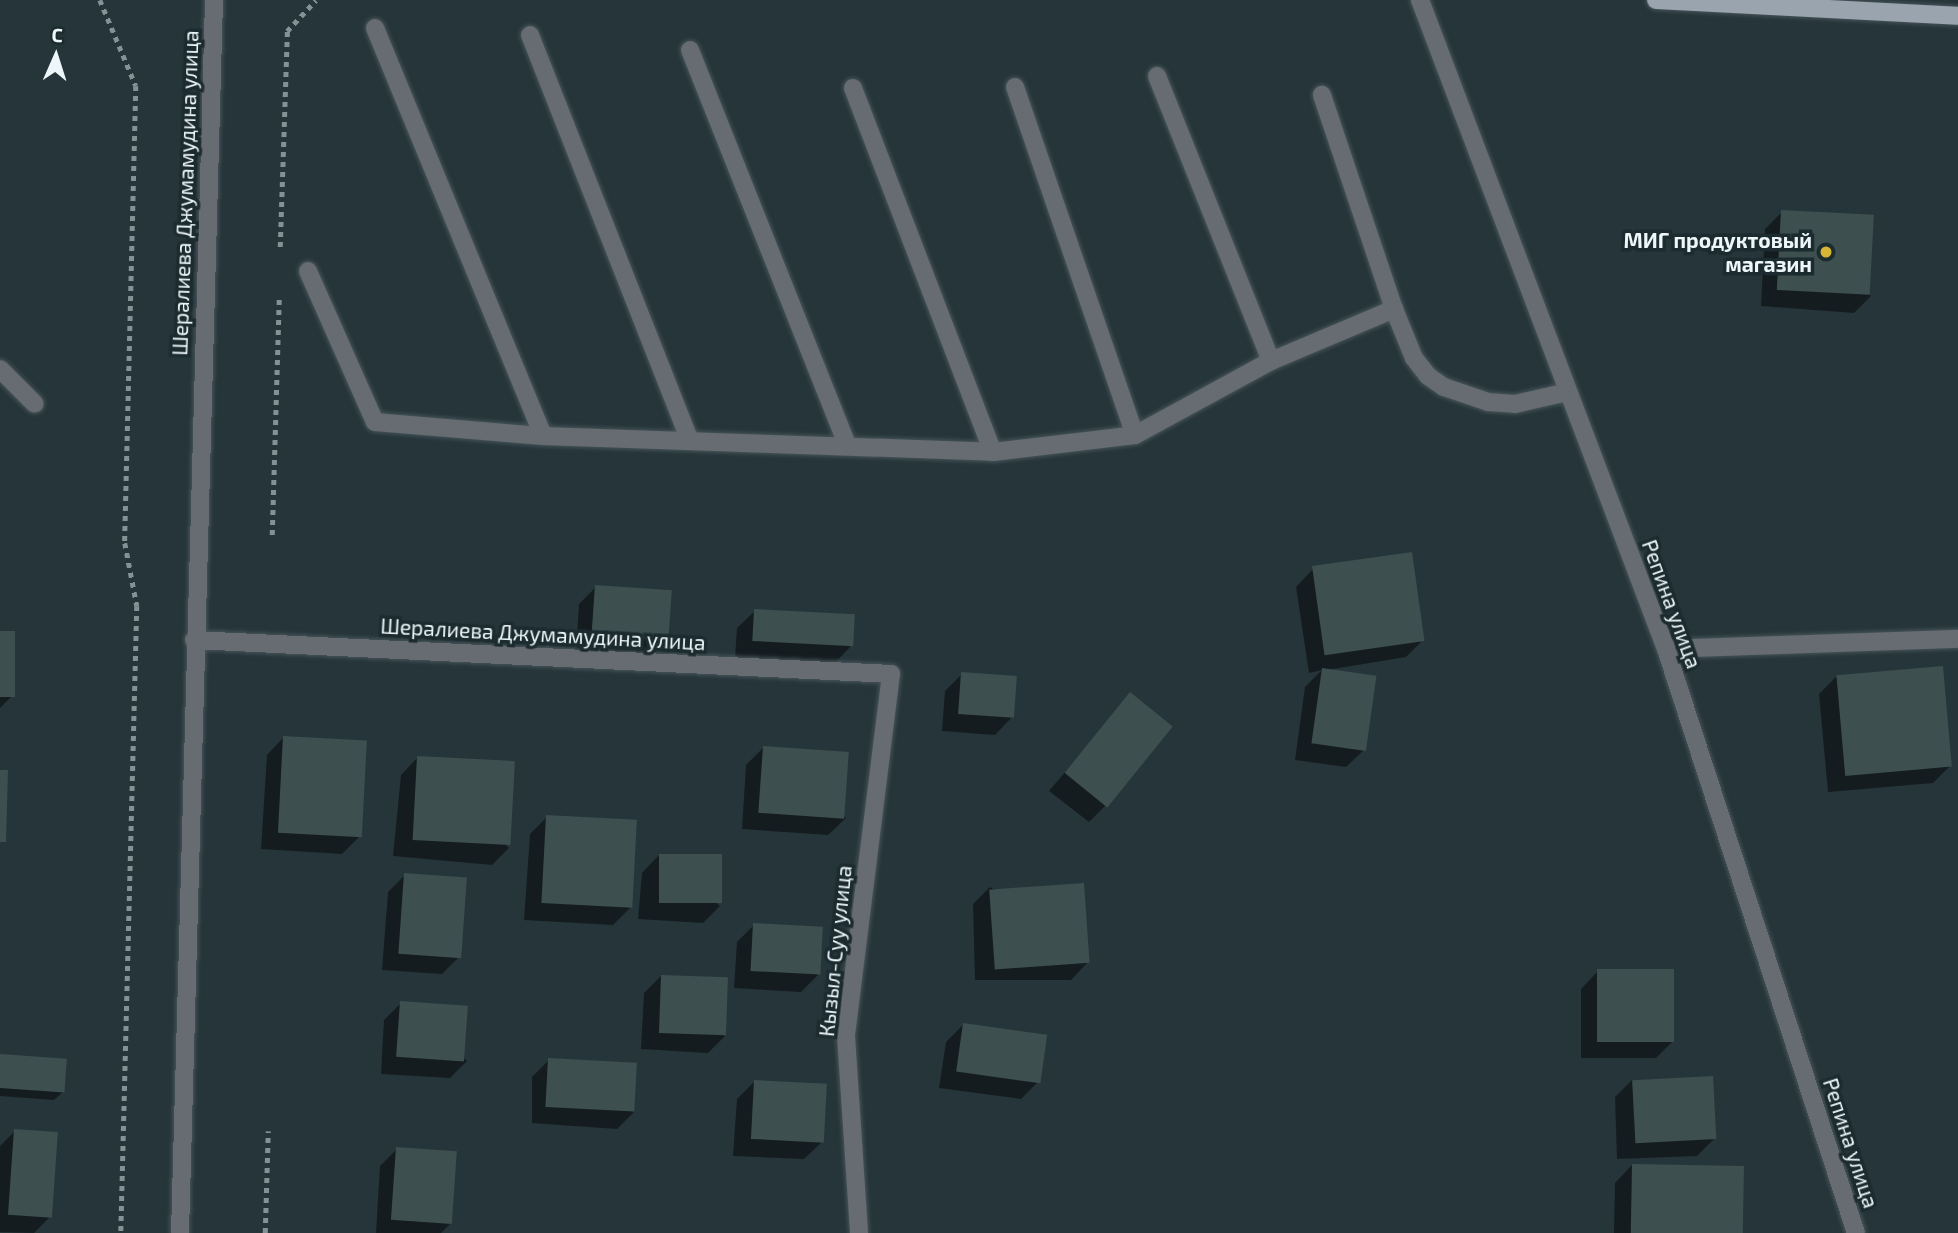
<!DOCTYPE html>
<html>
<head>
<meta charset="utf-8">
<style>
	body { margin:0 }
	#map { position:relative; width:1958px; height:1233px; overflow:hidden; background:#26353a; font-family:"Exo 2",sans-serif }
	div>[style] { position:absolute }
	.shadow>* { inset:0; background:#0007 }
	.building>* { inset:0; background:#3d4f4f; transform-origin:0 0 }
	.path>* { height:4.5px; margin-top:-2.25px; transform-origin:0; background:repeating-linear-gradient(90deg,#849195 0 5px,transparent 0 10px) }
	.roads { filter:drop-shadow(0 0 2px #465459) drop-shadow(0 0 2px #465459) }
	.service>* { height:18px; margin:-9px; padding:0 9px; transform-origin:9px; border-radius:9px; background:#666c71 }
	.minor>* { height:18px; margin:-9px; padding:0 9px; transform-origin:9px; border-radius:9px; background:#666c71 }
	.tertiary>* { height:18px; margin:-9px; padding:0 9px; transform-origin:9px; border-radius:9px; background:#666c71 }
	.primary>* { height:18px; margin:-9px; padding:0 9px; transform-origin:9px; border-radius:9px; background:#99a4ae }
	.dots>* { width:19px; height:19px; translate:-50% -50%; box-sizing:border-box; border:4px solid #1c2b30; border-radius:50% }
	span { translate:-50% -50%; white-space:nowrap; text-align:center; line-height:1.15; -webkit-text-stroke:7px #1c2b30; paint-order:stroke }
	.street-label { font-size:21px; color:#edf7fa }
	.poi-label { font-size:21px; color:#edf7fa; font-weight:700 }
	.right { translate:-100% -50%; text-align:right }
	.north { position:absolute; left:21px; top:21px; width:70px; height:70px; -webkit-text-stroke:5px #1c2b30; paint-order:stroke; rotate:3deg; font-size:19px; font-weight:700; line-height:28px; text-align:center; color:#edf7fa }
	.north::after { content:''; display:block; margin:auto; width:24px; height:32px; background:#edf7fa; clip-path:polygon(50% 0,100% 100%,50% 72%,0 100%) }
</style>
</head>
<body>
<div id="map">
	<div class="shadow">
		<i style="clip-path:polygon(1782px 212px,1871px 296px,1854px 313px,1761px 306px,1765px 229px)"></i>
		<i style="clip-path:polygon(1313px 569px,1423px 640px,1406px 657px,1327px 670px,1364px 750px,1346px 767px,1295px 760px,1305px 687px,1322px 670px,1309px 673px,1296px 587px)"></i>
		<i style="clip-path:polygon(596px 587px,668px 639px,651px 656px,576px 652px,579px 604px)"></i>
		<i style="clip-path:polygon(755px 611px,851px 646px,834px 664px,735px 658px,737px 628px)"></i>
		<i style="clip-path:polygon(0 632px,12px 696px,0 708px)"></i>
		<i style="clip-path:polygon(962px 674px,1012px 717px,995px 735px,942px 731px,945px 691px)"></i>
		<i style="clip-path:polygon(1836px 677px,1950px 766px,1933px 783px,1828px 792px,1819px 694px)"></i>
		<i style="clip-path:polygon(1130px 695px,1106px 805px,1089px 822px,1049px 791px)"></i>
		<i style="clip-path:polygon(284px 737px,359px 837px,342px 854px,261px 849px,267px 755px)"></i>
		<i style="clip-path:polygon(763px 748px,846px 818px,828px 835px,742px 829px,746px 765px)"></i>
		<i style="clip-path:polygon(418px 757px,509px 848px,492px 865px,393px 856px,401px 775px)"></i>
		<i style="clip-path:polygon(547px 817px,630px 908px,613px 925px,524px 920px,530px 834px)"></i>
		<i style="clip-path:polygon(659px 855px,720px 906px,703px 923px,638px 919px,642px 873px)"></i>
		<i style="clip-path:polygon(405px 875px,459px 957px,442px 974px,382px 970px,388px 892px)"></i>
		<i style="clip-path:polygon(990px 887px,1088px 962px,1071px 980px,975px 980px,973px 904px)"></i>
		<i style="clip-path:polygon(754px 925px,818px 975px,801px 992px,734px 988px,737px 942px)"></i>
		<i style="clip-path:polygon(1598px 971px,1673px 1041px,1656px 1058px,1581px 1058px,1581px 989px)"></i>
		<i style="clip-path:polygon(661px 976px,725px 1036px,708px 1053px,641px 1049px,644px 993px)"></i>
		<i style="clip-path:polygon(401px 1003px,467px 1061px,450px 1078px,381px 1074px,384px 1020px)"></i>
		<i style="clip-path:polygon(963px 1025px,1038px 1082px,1021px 1099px,939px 1088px,946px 1042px)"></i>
		<i style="clip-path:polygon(0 1056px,63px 1092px,54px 1100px,0 1096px)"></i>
		<i style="clip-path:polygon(549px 1060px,634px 1112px,617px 1129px,532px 1123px,532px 1077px)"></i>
		<i style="clip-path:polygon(1632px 1080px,1714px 1139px,1697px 1156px,1617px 1159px,1615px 1097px)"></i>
		<i style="clip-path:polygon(754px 1082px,822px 1142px,804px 1159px,733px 1156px,737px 1099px)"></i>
		<i style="clip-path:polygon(15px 1131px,50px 1217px,34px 1233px,0 1232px,0 1146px)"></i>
		<i style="clip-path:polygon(397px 1149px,451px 1223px,441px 1233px,376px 1233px,380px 1166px)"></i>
		<i style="clip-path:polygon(1632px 1165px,1742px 1233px,1614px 1233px,1615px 1183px)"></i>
	</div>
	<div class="building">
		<i style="left:1781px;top:210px;width:93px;height:80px;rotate:3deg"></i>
		<i style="left:1412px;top:552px;width:90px;height:101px;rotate:82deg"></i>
		<i style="left:595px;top:585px;width:77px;height:50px;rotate:4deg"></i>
		<i style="left:754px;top:609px;width:101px;height:32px;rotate:3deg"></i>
		<i style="left:0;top:631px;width:15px;height:66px"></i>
		<i style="left:1943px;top:666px;width:101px;height:107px;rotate:85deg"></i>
		<i style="left:1322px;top:668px;width:55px;height:76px;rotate:8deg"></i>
		<i style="left:961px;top:672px;width:56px;height:42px;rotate:4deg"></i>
		<i style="left:1130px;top:692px;width:55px;height:104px;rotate:39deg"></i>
		<i style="left:283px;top:736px;width:84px;height:97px;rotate:3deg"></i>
		<i style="left:763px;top:746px;width:86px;height:67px;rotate:4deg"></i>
		<i style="left:417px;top:756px;width:98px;height:84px;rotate:3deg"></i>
		<i style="clip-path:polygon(0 770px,8px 770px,6px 842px,0 842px)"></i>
		<i style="left:546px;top:815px;width:91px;height:88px;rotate:3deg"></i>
		<i style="left:659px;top:854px;width:63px;height:49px"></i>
		<i style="left:404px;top:873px;width:63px;height:81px;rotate:4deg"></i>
		<i style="left:1084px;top:883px;width:80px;height:95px;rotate:86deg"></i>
		<i style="left:753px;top:923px;width:70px;height:48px;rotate:3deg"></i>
		<i style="left:1674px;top:969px;width:73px;height:77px;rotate:90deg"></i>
		<i style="left:661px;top:975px;width:67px;height:58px;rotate:2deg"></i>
		<i style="left:400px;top:1001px;width:68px;height:56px;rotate:4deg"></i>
		<i style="left:963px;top:1023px;width:85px;height:49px;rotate:8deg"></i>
		<i style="left:0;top:1054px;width:67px;height:34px;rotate:4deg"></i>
		<i style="left:548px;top:1058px;width:89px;height:49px;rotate:3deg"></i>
		<i style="left:1713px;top:1076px;width:63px;height:81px;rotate:87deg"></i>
		<i style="left:754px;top:1080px;width:73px;height:59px;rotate:3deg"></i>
		<i style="left:14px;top:1129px;width:44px;height:86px;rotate:4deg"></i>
		<i style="left:396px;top:1147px;width:61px;height:73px;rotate:4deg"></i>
		<i style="left:1632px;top:1164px;width:112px;height:69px;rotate:1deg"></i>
	</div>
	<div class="path">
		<i style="left:100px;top:0;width:93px;rotate:67.3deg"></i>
		<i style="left:136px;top:86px;width:457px;rotate:91.4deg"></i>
		<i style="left:125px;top:543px;width:64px;rotate:79.2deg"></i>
		<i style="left:137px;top:606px;width:627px;rotate:91.46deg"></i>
		<i style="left:280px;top:247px;width:216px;rotate:-88.1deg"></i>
		<i style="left:287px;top:31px;width:42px;rotate:-46.9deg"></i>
		<i style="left:272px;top:535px;width:237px;rotate:-88.3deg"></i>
		<i style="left:265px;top:1233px;width:102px;rotate:-88.3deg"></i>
	</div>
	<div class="roads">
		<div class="service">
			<i style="left:375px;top:28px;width:441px;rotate:67.6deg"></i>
			<i style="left:530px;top:35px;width:434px;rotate:68.5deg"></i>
			<i style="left:690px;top:50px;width:423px;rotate:68.3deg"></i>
			<i style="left:1157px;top:76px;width:307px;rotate:68.2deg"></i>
			<i style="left:1015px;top:87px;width:368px;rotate:71deg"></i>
			<i style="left:853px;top:88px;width:390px;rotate:69deg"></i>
			<i style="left:308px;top:271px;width:165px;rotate:66.1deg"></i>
			<i style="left:375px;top:422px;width:169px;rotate:4.8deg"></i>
			<i style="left:543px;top:436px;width:450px;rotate:2deg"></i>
			<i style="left:993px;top:452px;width:143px;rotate:-6.8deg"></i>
			<i style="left:1135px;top:435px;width:155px;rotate:-28.6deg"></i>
			<i style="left:1271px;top:361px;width:134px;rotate:-22.9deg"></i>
			<i style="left:1394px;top:309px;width:226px;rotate:-108.6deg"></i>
			<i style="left:1394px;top:309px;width:53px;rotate:67.8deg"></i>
			<i style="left:1414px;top:358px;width:23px;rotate:52deg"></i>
			<i style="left:1428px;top:376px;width:19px;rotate:35deg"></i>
			<i style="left:1444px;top:387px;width:46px;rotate:18.8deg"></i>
			<i style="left:1488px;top:402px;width:27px;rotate:4deg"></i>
			<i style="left:1515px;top:404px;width:54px;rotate:-12.8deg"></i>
			<i style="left:0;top:369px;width:49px;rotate:45deg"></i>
		</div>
		<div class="minor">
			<i style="left:1420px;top:0;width:694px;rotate:69.24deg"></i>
			<i style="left:1666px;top:649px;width:614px;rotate:71.98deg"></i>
			<i style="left:194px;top:640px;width:698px;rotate:2.79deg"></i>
			<i style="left:891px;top:674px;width:365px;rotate:97.1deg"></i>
			<i style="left:846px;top:1036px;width:197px;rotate:86.2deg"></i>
			<i style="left:1666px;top:649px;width:292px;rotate:-2deg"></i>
		</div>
		<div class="tertiary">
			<i style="left:180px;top:1233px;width:1233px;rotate:-88.42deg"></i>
		</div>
		<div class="primary">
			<i style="left:1656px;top:0;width:302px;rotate:3deg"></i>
		</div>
	</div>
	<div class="dots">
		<i style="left:1826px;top:252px;background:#d6b534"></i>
	</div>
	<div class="street-label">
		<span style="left:185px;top:193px;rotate:-88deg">Шералиева Джумамудина улица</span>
		<span style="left:1672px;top:604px;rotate:70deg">Репина улица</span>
		<span style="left:543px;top:634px;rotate:3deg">Шералиева Джумамудина улица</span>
		<span style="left:835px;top:951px;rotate:-84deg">Кызыл-Суу улица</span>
		<span style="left:1851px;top:1143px;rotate:72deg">Репина улица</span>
	</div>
	<div class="poi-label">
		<span class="right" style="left:1812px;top:252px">МИГ продуктовый<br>магазин</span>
	</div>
	<div class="north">С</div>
</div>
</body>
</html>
